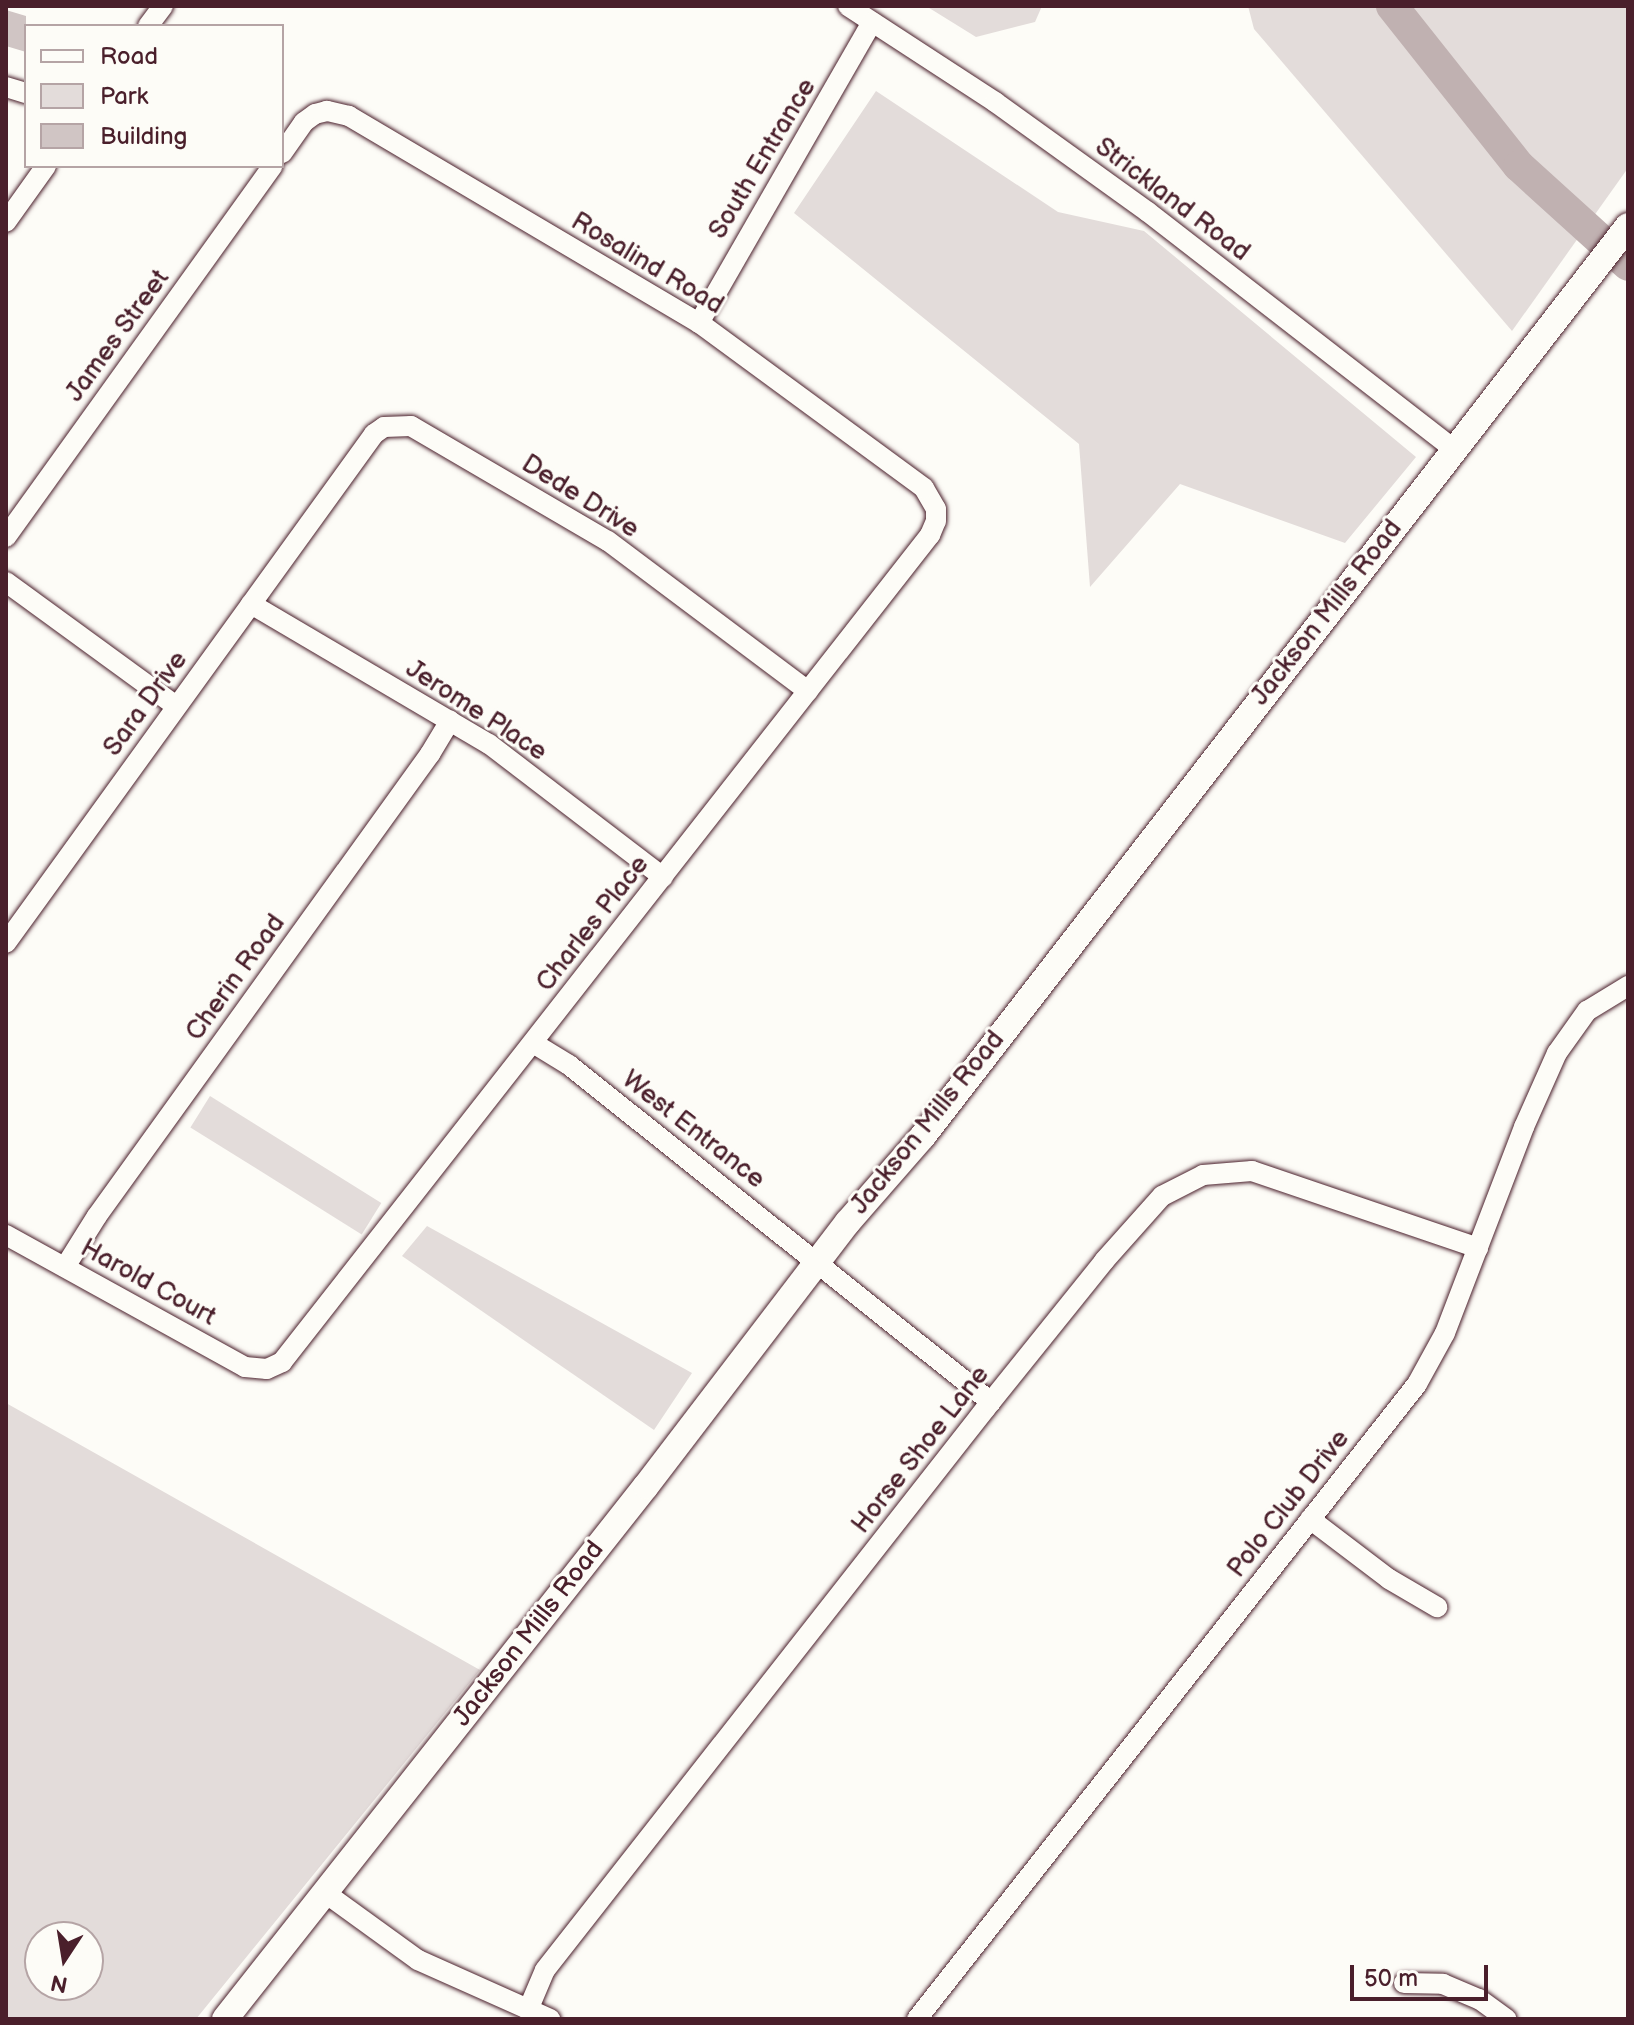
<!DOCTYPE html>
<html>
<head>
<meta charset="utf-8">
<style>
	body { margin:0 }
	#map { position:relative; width:1634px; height:2025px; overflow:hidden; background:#fdfcf7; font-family:"Balsamiq Sans",sans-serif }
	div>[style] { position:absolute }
	.green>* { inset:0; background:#e3dcda; transform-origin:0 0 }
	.river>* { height:32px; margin:-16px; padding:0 16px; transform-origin:16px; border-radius:16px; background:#c0b1b1 }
	.building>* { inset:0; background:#d0c5c4 }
	.roads { filter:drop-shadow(0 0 2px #4a1f2b) drop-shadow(0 0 2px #4a1f2b) }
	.minor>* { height:20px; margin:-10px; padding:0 10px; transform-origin:10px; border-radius:10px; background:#fdfcf7 }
	.major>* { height:26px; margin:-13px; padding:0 13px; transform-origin:13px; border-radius:13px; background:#fdfcf7 }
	span { translate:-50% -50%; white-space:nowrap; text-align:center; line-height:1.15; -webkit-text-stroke:6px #fdfcf7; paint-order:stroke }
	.street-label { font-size:26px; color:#4a1f2b }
	.frame { position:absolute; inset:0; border:8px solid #4a1f2b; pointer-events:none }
	.legend { position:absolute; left:24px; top:24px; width:260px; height:144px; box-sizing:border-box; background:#fdfcf7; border:2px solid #b5a4a5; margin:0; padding:10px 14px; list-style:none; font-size:24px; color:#4a1f2b }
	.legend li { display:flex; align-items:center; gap:16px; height:40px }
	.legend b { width:40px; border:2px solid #b5a4a5 }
	.north { position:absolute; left:24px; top:1921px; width:80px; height:80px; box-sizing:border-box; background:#fdfcf7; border:2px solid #b5a4a5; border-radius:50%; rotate:192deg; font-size:22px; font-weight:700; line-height:32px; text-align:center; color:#4a1f2b }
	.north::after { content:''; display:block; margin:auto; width:28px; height:36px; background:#4a1f2b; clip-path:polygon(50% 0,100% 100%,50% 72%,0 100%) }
	.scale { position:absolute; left:1350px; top:1965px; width:138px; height:36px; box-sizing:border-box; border:4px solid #4a1f2b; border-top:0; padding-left:10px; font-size:24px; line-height:28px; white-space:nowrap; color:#4a1f2b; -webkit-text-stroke:6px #fdfcf7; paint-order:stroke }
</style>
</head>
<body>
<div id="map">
	<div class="green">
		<i style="clip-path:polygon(926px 6px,1042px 6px,1035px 22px,976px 37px)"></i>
		<i style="clip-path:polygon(1248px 6px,1628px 6px,1628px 168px,1512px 331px,1254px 29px)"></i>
		<i style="clip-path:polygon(876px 91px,1058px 212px,1144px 231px,1416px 457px,1345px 543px,1180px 484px,1090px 587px,1079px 444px,794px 213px)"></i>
		<i style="left:210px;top:1096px;width:202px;height:37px;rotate:32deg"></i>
		<i style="clip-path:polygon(427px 1226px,692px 1373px,654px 1430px,402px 1256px)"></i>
		<i style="clip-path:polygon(evenodd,6px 1403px,480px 1670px,196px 2019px,6px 2019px,6px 1403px,88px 1937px,88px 1985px,40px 1985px,40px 1937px,88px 1937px)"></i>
	</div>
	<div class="river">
		<i style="left:1392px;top:6px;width:204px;rotate:51.6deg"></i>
		<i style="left:1519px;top:166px;width:147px;rotate:42.2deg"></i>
	</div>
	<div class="building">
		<i style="clip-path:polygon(6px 10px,26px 16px,26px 52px,6px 46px)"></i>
	</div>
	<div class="roads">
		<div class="minor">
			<i style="left:848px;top:6px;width:176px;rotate:33.1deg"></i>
			<i style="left:995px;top:102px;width:188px;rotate:35.7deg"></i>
			<i style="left:1148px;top:212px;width:388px;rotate:37.8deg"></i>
			<i style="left:148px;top:26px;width:25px;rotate:-53deg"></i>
			<i style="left:6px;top:87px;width:21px;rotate:17deg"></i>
			<i style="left:6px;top:222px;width:69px;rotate:-54.5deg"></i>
			<i style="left:699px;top:323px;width:347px;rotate:-60.1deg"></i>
			<i style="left:6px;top:537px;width:457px;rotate:-54.3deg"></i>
			<i style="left:6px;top:582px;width:210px;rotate:36.1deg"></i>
			<i style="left:251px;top:604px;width:276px;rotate:30.5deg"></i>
			<i style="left:489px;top:744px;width:219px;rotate:37.4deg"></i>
			<i style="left:6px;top:943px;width:628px;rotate:-54.13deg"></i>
			<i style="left:374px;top:434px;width:12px;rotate:-35deg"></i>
			<i style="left:384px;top:427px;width:27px;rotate:-2deg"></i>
			<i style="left:411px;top:426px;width:228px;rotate:30.3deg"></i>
			<i style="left:608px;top:541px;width:250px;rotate:36.9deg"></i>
			<i style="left:533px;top:1043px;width:42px;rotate:31.4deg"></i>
			<i style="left:569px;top:1065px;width:540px;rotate:38.61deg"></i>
			<i style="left:6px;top:1235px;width:273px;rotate:28.9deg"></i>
			<i style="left:245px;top:1367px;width:22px;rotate:5deg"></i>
			<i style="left:267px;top:1369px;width:17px;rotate:-25deg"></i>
			<i style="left:282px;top:1362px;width:1051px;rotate:-51.92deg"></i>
			<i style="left:930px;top:535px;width:15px;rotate:-67deg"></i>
			<i style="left:936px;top:521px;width:12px;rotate:-90deg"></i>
			<i style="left:936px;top:509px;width:24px;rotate:-120deg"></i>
			<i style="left:924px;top:488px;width:279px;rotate:-143.7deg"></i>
			<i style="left:699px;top:323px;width:407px;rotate:-149.4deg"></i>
			<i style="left:349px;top:116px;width:23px;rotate:-167deg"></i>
			<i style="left:327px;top:111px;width:12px;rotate:166deg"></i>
			<i style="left:315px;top:114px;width:14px;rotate:144deg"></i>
			<i style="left:304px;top:122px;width:38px;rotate:125deg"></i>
			<i style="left:65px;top:1267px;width:60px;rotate:-57.9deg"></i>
			<i style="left:97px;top:1216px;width:570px;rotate:-54.22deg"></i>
			<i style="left:430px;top:754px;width:39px;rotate:-59deg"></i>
			<i style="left:1310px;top:1519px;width:99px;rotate:37.2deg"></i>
			<i style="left:1389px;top:1579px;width:56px;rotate:30.3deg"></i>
			<i style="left:324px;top:1892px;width:116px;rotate:35.9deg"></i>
			<i style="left:418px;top:1960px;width:145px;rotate:24.1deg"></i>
			<i style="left:1404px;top:1983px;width:39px;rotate:1deg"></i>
			<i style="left:1443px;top:1984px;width:39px;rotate:23deg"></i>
			<i style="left:1479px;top:1999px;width:34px;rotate:36deg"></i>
			<i style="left:528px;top:2010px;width:43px;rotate:-67deg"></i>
			<i style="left:545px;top:1970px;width:714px;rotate:-51.88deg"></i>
			<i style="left:986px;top:1408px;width:189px;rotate:-51.2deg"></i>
			<i style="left:1104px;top:1261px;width:87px;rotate:-48.3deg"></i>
			<i style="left:1162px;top:1196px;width:46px;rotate:-27.1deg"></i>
			<i style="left:1203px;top:1175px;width:49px;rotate:-4.7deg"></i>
			<i style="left:1252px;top:1171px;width:239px;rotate:18.8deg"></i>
			<i style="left:917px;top:2019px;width:808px;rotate:-51.78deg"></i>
			<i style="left:1417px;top:1384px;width:58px;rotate:-61.2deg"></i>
			<i style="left:1445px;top:1333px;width:221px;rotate:-69deg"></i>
			<i style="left:1524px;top:1127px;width:81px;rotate:-66deg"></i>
			<i style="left:1557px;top:1053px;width:52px;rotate:-54.5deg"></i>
			<i style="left:1587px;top:1011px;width:48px;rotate:-31.4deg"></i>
		</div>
		<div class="major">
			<i style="left:225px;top:2019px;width:679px;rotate:-51.7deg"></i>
			<i style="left:646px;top:1486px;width:332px;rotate:-52.6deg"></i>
			<i style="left:848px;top:1222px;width:114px;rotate:-48.9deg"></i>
			<i style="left:923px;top:1136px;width:1151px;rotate:-52.23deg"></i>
		</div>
	</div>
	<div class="street-label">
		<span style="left:763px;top:159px;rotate:-59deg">South Entrance</span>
		<span style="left:1172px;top:200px;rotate:37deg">Strickland Road</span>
		<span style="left:647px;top:264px;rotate:31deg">Rosalind Road</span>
		<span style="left:118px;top:336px;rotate:-54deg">James Street</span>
		<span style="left:580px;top:497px;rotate:32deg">Dede Drive</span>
		<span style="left:1327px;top:613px;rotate:-52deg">Jackson Mills Road</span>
		<span style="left:146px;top:704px;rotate:-54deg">Sara Drive</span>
		<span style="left:476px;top:711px;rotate:33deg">Jerome Place</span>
		<span style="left:593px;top:924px;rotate:-52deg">Charles Place</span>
		<span style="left:236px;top:978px;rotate:-54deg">Cherin Road</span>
		<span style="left:928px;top:1123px;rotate:-51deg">Jackson Mills Road</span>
		<span style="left:693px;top:1130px;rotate:38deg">West Entrance</span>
		<span style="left:148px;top:1283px;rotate:29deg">Harold Court</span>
		<span style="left:921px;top:1450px;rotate:-52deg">Horse Shoe Lane</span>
		<span style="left:1289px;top:1504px;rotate:-52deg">Polo Club Drive</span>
		<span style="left:529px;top:1634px;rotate:-52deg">Jackson Mills Road</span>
	</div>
	<div class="frame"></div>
	<ul class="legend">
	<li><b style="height:10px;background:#fdfcf7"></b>Road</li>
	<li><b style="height:22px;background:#e3dcda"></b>Park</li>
	<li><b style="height:22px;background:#d0c5c4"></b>Building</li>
	</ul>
	<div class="north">N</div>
	<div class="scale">50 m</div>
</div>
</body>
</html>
